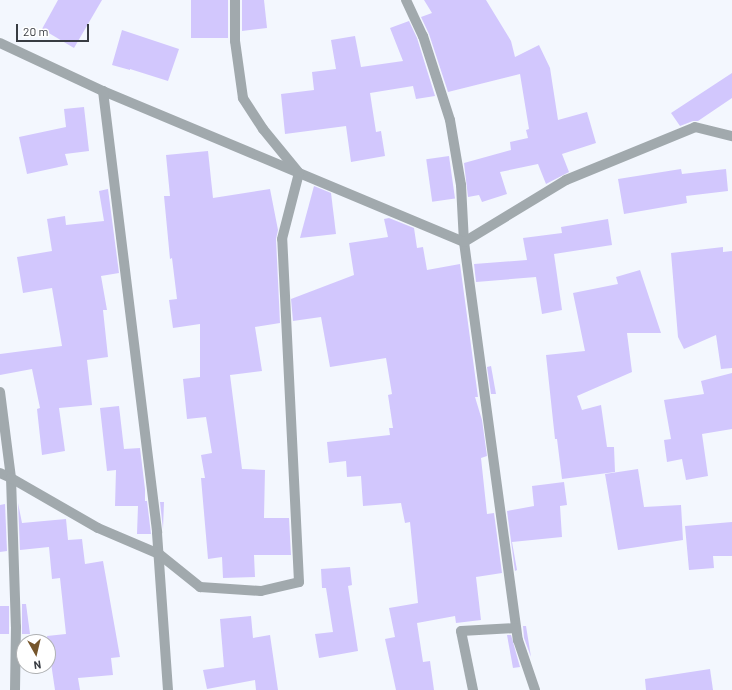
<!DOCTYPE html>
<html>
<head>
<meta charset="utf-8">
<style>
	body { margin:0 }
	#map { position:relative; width:732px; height:690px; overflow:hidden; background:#f3f7fe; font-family:Barlow,sans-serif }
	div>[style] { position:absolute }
	.building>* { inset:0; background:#d2c7fd; transform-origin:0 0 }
	.minor>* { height:10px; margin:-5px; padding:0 5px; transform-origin:5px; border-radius:5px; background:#a1a9ad }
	span { translate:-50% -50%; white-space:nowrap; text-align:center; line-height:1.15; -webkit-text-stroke:3px #fff; paint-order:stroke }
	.north { position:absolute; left:16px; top:634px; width:40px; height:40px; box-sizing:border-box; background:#fff; border:1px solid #afb1b3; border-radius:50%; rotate:172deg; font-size:11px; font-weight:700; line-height:16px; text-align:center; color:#383c42 }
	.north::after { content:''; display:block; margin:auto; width:14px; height:18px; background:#76562c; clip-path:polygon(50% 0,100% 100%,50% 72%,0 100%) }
	.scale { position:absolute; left:16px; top:24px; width:73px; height:18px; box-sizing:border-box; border:2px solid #383c42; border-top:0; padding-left:5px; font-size:12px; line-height:14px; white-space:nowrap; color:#383c42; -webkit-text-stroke:3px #fff; paint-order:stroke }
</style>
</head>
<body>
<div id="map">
	<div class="building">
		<i style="clip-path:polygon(58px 0,102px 0,74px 48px,42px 29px)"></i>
		<i style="left:191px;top:0;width:37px;height:38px"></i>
		<i style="clip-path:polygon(242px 0,264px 0,267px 28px,242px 31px)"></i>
		<i style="clip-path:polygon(424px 0,486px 0,511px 41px,515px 57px,539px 45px,550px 68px,558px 120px,587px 112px,596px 143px,562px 154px,569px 172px,546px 184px,538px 164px,500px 172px,507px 194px,482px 202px,479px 195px,468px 197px,464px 163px,511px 150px,510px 142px,528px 138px,526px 130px,529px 129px,520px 74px,448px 92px,429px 34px,421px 17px,432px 13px)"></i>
		<i style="clip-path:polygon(409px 21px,417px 38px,435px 96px,416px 99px,413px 86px,370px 93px,376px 132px,381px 131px,385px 156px,351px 162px,346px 126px,285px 134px,281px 94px,314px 90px,312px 72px,336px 69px,331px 40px,355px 36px,361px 67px,403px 61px,390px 28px)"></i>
		<i style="clip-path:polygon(122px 30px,179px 49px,168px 81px,130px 69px,130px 70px,112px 65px)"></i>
		<i style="clip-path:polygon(732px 73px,732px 98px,698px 121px,693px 121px,680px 126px,671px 113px)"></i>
		<i style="clip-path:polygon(84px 107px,89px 151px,65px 154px,68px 165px,27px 174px,19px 137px,66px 127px,64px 109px)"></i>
		<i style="clip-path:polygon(208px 151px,213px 198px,270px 189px,278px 230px,276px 239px,280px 323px,255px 327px,262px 371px,230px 375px,242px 469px,265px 470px,264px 518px,289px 518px,291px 555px,254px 555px,255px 577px,223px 578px,222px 557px,208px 559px,201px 478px,205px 478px,201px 455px,212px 453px,206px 417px,187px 419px,183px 379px,200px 377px,200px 324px,173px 328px,169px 300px,177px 299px,172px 258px,170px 259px,164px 196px,170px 196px,166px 155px)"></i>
		<i style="left:449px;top:156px;width:43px;height:23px;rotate:82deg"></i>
		<i style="clip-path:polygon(681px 169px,682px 174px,726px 169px,728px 191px,686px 196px,687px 203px,624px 214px,618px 179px)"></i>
		<i style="clip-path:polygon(314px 186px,331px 193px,336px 234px,300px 238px)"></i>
		<i style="clip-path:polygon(108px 189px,119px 273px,101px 276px,107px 310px,103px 310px,108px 357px,87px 360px,92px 405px,59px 408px,65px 451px,42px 455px,37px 409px,40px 408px,32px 369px,0 375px,0 354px,62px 346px,52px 288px,23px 293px,17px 257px,52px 251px,47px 219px,65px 216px,66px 225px,104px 221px,99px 191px)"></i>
		<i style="clip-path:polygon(389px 218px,414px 228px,417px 248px,423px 247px,427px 270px,460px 264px,478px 397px,475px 397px,482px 420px,487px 456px,481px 458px,487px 514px,494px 513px,502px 573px,476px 577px,481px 620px,456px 623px,455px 616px,417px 623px,423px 662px,430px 661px,434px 690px,396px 690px,385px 639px,395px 637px,389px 608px,418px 603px,410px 522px,405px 523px,401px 503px,363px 506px,361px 476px,347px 477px,346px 461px,329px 463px,327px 442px,390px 435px,389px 428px,393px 428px,388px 395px,392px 394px,386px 358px,330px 367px,321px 317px,293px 321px,291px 299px,354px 275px,349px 243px,388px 237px,384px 219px)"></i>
		<i style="clip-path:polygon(608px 219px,612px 245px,554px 254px,562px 310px,542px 314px,536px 277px,476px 282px,474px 264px,527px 260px,523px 238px,562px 233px,561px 227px)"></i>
		<i style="clip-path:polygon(723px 247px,723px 252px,732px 251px,732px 368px,721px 369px,716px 335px,684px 349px,678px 337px,671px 253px)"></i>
		<i style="clip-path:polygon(640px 270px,661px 333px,627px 333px,632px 372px,577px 396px,582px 410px,601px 405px,607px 447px,614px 447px,615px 472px,562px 479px,557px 439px,555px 439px,546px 355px,585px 351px,573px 293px,618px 284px,616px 277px)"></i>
		<i style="clip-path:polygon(491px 366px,496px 394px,491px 394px,487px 367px)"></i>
		<i style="clip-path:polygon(732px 373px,732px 429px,702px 434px,708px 476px,686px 480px,682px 459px,667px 462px,664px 440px,671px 439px,664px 400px,704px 394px,701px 381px)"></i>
		<i style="clip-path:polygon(119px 406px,124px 449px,140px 448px,145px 489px,145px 501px,147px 501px,151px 534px,137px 534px,138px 506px,115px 506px,116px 470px,107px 471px,100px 408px)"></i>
		<i style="clip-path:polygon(638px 469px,644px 507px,681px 505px,683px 540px,618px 550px,605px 474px)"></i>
		<i style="clip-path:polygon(564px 482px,567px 505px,560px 506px,562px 537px,512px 542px,517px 570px,515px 571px,507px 511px,534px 506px,532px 486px)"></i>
		<i style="clip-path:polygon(160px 502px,164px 502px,163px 529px)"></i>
		<i style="clip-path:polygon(18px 503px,22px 523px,66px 519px,68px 540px,82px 539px,85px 564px,103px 561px,120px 657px,111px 658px,113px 675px,78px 678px,80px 690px,55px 690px,47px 636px,66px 634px,60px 578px,52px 579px,49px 547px,20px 550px)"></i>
		<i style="clip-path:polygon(5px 504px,7px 551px,0 552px,0 505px)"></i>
		<i style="clip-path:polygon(732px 522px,732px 556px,713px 556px,714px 568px,689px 570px,685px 526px)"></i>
		<i style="clip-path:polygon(350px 567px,352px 585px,348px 586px,358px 651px,319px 658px,315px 634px,333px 632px,326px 588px,322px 588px,321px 569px)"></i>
		<i style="clip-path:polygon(22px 604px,26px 604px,30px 634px,22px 634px)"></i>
		<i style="left:9px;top:606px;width:28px;height:9px;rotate:90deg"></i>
		<i style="clip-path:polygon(251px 616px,253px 638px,270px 635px,278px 690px,256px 690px,255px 680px,207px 689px,203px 670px,224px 667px,220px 619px)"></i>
		<i style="clip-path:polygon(523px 626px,526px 626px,531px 657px,524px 638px)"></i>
		<i style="clip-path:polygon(507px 635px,511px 635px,520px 667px,513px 668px)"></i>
		<i style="clip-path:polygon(710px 669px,713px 690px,646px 690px,645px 679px)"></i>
	</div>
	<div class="minor">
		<i style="left:406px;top:0;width:40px;rotate:65deg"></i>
		<i style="left:423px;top:36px;width:88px;rotate:72.2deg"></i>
		<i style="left:450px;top:120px;width:66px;rotate:80.4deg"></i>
		<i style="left:461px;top:185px;width:57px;rotate:87deg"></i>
		<i style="left:464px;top:242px;width:402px;rotate:82.3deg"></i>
		<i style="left:518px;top:640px;width:53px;rotate:71.2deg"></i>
		<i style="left:0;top:43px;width:114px;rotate:25deg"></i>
		<i style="left:103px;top:91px;width:391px;rotate:22.7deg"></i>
		<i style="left:464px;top:242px;width:119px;rotate:-31.3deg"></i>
		<i style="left:566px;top:180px;width:139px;rotate:-22.3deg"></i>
		<i style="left:695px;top:127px;width:38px;rotate:14deg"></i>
		<i style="left:103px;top:91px;width:445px;rotate:83deg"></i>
		<i style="left:157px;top:533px;width:157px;rotate:86deg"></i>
		<i style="left:0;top:392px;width:87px;rotate:82.7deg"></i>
		<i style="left:11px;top:478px;width:149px;rotate:88.1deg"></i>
		<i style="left:16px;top:627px;width:63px;rotate:90.9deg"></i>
		<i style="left:0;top:473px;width:12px;rotate:24deg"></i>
		<i style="left:11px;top:478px;width:100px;rotate:29.9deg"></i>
		<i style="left:98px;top:528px;width:66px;rotate:23.1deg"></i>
		<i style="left:159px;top:554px;width:53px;rotate:38.8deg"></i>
		<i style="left:200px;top:587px;width:61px;rotate:3.8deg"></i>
		<i style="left:261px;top:591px;width:39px;rotate:-13deg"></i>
		<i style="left:299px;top:582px;width:343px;rotate:-92.8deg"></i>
		<i style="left:282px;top:239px;width:68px;rotate:-75.6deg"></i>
		<i style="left:299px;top:173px;width:57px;rotate:-129.3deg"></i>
		<i style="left:263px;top:129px;width:37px;rotate:-123deg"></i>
		<i style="left:243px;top:98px;width:58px;rotate:-98deg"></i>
		<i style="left:235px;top:41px;width:41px;rotate:-90deg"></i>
		<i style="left:473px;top:690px;width:60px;rotate:-101.5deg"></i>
		<i style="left:461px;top:631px;width:55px;rotate:-3.1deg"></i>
	</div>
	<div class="north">N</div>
	<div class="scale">20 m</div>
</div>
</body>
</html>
